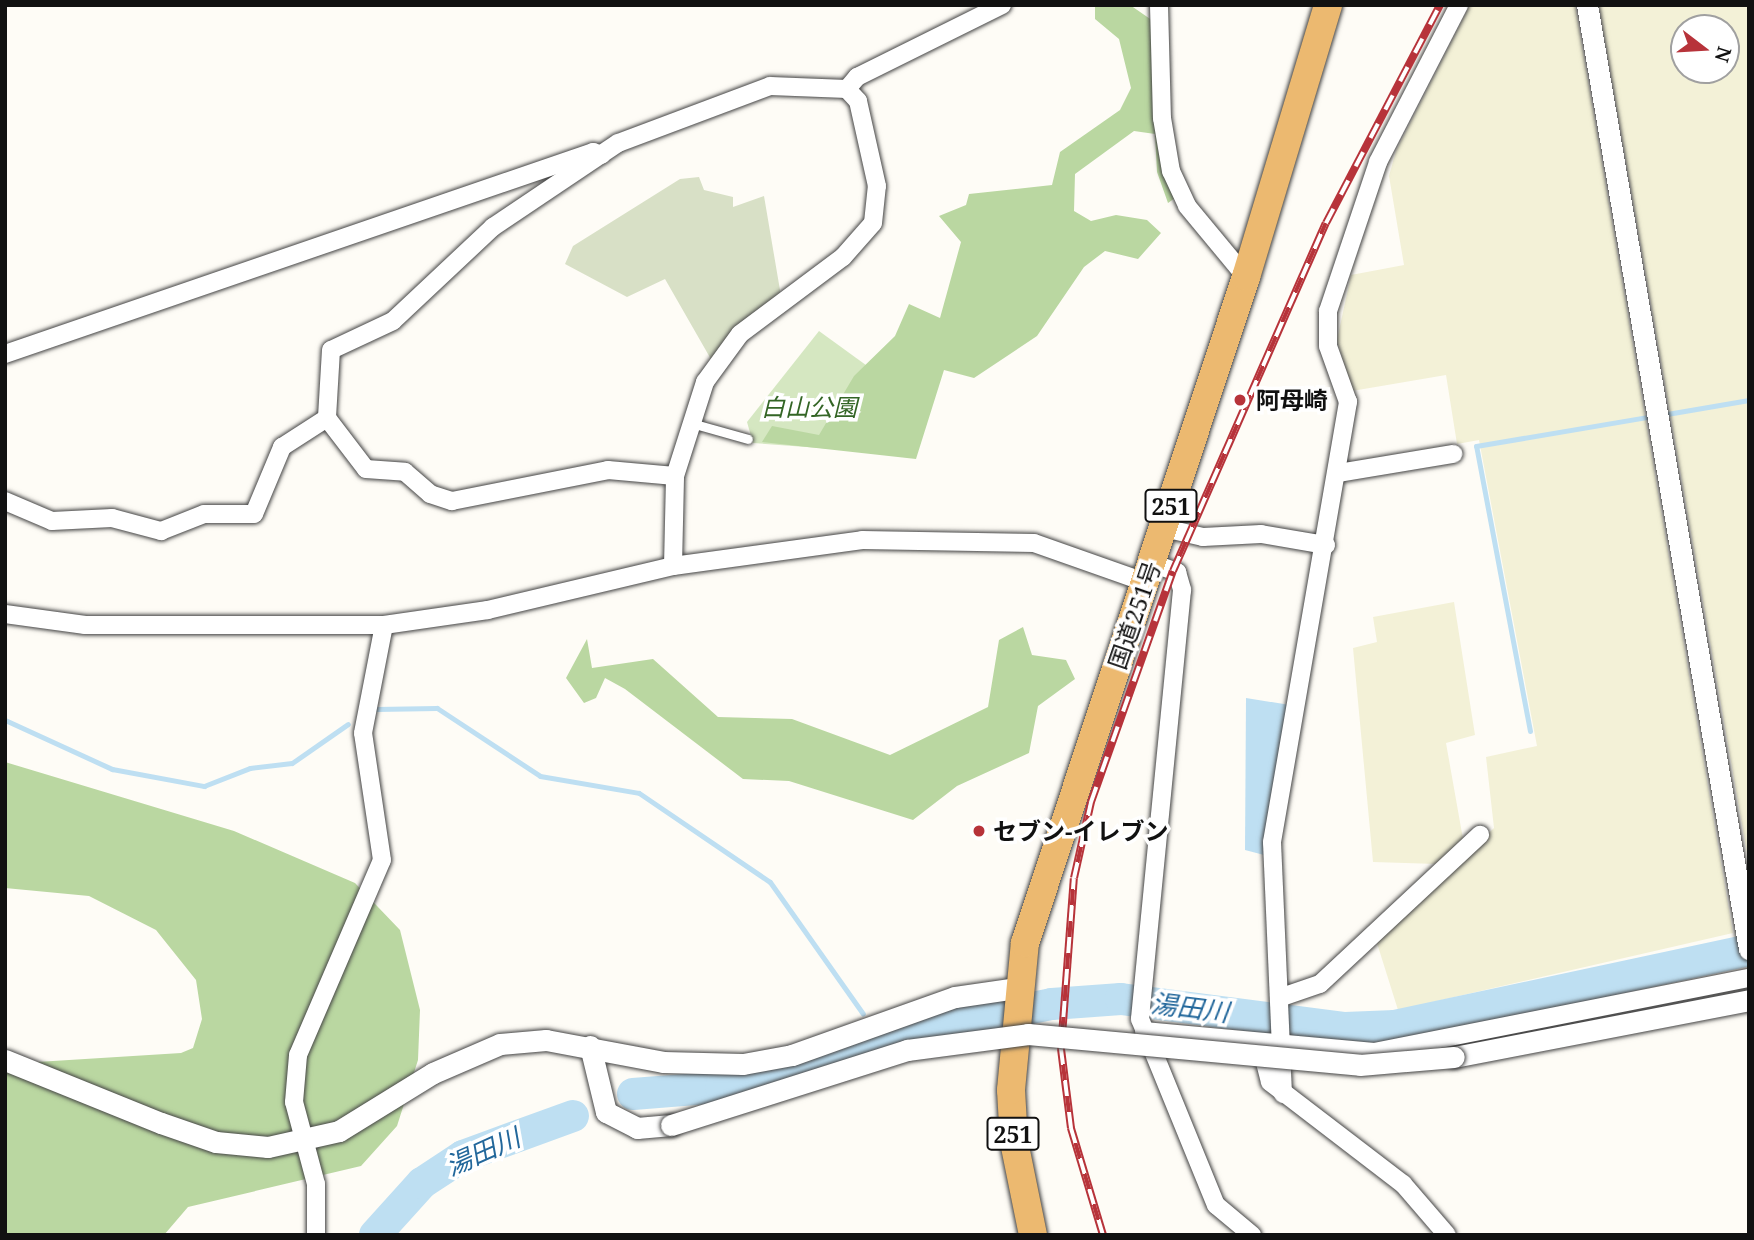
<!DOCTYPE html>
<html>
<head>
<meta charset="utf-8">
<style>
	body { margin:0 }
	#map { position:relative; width:1754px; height:1240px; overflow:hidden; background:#fefcf6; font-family:"Noto Serif","Noto Sans JP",serif }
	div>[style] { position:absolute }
	.farmland>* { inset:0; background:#f3f1d7 }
	.green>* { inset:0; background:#d5e7c1 }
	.forest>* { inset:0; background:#bad7a1 }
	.cemetery>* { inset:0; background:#d8e0c6 }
	.water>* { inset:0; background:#bedff2 }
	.stream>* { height:5px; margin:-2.5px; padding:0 2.5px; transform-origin:2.5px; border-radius:2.5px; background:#bedff2 }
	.river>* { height:32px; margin:-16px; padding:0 16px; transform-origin:16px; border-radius:16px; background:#bedff2 }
	.roads { filter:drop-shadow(0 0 2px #444) drop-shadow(0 0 2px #444) }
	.service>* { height:9px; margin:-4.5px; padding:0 4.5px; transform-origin:4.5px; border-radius:4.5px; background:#fff }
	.minor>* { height:18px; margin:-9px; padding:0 9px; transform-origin:9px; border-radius:9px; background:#fff }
	.tertiary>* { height:21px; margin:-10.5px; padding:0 10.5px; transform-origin:10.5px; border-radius:10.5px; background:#fff }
	.trunk>* { height:28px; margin:-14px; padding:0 14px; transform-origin:14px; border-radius:14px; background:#ecb970 }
	.rail>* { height:8px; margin-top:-4px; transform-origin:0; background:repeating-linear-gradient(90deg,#fff 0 16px,#b7333a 0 32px); box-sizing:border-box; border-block:2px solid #b7333a }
	.bridges { filter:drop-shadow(0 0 2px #444) drop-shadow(0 0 2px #444) }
	.tertiary-bridge>* { height:21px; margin:-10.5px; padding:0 10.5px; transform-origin:10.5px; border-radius:10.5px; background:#fff }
	.dots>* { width:19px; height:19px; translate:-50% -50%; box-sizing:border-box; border:4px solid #fff; border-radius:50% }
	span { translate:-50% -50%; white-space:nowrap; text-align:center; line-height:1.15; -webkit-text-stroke:7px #fff; paint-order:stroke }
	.shield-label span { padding:2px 5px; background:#fff; border:2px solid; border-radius:5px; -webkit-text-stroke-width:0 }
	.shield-label { font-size:23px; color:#111; font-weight:700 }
	.poi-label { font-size:24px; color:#111; font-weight:700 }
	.left { translate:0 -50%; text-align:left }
	.park-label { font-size:24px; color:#336525; font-style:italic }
	.street-label { font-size:24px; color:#111 }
	.water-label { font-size:26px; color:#22679b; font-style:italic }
	.frame { position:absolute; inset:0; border:7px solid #111; pointer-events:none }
	.north { position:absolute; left:1670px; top:14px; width:70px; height:70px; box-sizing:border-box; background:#fff; border:2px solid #a0a0a0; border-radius:50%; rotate:107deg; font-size:19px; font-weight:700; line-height:28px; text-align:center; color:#111 }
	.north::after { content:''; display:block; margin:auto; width:24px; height:32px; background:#b7333a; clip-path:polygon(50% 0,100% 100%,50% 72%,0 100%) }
</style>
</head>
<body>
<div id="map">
	<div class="farmland">
		<i style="clip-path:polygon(1470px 5px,1575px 5px,1733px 933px,1398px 1010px,1376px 940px,1494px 828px,1486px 757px,1537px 746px,1479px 440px,1457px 444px,1446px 375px,1352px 391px,1337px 340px,1351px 275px,1404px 265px,1389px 176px,1396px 151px)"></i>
		<i style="clip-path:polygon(evenodd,1599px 5px,1749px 5px,1749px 865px,1599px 5px,1684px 28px,1726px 28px,1726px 70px,1684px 70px,1684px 28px)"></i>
		<i style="clip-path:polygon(1454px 602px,1475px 735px,1446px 743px,1463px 839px,1437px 864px,1373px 862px,1353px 648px,1377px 642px,1373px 617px)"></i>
	</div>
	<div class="green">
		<i style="clip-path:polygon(819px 331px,870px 368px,833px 449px,753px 443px,747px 422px)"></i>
	</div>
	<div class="forest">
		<i style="clip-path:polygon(1095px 5px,1130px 5px,1156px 23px,1175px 198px,1168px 203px,1157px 172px,1155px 134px,1134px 131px,1075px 174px,1074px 211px,1091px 221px,1116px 215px,1147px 220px,1161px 233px,1138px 259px,1105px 251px,1084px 267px,1037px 336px,974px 378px,944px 370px,916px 459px,762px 442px,772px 426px,819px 435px,854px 376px,895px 336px,909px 304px,940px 318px,961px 242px,939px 216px,966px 205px,969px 194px,1052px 185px,1060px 152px,1120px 110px,1131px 88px,1119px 39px,1095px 19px)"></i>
		<i style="clip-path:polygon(1023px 627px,1032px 655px,1066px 660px,1075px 679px,1038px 706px,1029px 753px,957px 786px,913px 820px,789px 781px,743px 779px,625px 689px,605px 678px,596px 698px,584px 703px,566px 678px,587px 639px,592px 668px,653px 659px,718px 717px,792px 719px,890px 755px,988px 707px,999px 640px)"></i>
		<i style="clip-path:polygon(5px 762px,234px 831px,355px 883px,400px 930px,420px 1010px,418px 1060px,397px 1126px,361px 1166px,188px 1207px,164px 1235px,5px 1235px,5px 1064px,181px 1053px,193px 1048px,202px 1019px,196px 980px,156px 930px,89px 896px,5px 888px)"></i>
	</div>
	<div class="cemetery">
		<i style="clip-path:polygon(699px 177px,704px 190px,733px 197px,733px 207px,764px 196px,781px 296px,712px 361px,665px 279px,627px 297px,565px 264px,573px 246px,680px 179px)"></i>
	</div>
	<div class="water">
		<i style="clip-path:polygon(1246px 698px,1290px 705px,1264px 855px,1245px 850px)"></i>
	</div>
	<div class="stream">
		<i style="left:1667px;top:414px;width:83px;rotate:-9.7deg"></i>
		<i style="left:376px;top:709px;width:61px;rotate:-0.9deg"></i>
		<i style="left:437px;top:708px;width:123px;rotate:33.4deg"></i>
		<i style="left:540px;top:776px;width:100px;rotate:9.7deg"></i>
		<i style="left:639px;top:793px;width:158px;rotate:34.2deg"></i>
		<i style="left:770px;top:882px;width:161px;rotate:54.8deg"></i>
		<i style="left:5px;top:720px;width:118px;rotate:24.6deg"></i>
		<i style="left:112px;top:769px;width:94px;rotate:10.5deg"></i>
		<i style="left:204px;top:786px;width:49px;rotate:-21.4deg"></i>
		<i style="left:250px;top:768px;width:42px;rotate:-6.8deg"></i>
		<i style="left:292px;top:763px;width:68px;rotate:-34.9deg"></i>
		<i style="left:1530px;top:731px;width:290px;rotate:-100.7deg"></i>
		<i style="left:1476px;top:446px;width:173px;rotate:-9.6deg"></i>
		<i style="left:878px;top:1035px;width:7px;rotate:56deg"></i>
	</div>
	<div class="river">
		<i style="left:633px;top:1094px;width:88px;rotate:-4.5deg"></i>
		<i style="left:721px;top:1087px;width:200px;rotate:-16deg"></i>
		<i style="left:913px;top:1032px;width:142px;rotate:-11.4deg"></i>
		<i style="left:1052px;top:1004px;width:69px;rotate:-4.1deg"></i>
		<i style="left:1121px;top:999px;width:226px;rotate:7.4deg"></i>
		<i style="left:1345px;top:1028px;width:50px;rotate:-2.3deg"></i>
		<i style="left:1395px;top:1026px;width:362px;rotate:-12.1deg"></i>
		<i style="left:375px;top:1235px;width:70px;rotate:-47.9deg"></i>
		<i style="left:422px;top:1183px;width:49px;rotate:-33.4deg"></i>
		<i style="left:463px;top:1156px;width:117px;rotate:-20deg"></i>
	</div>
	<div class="roads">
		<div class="service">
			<i style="left:691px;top:423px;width:59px;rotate:15.7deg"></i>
		</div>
		<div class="minor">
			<i style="left:1159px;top:5px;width:113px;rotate:88.5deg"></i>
			<i style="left:1162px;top:118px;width:54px;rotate:80.4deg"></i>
			<i style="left:1171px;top:171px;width:38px;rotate:65deg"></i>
			<i style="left:1187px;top:206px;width:92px;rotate:50.3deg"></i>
			<i style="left:847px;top:89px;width:16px;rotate:-50deg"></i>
			<i style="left:857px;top:77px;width:162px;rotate:-26.4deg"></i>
			<i style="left:5px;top:354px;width:622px;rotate:-18.96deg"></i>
			<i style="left:593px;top:152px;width:9px;rotate:18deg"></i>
			<i style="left:1339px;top:473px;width:116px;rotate:-9.5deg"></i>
			<i style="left:5px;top:501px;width:51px;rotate:23.1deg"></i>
			<i style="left:52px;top:521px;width:60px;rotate:-2.9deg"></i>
			<i style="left:112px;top:518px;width:51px;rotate:14.9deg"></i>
			<i style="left:161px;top:531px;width:46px;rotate:-21.6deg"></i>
			<i style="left:204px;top:514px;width:50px"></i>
			<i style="left:254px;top:514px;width:73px;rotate:-67.3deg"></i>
			<i style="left:282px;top:447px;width:54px;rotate:-32.8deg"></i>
			<i style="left:1164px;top:528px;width:40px;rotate:13deg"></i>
			<i style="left:1203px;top:537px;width:58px;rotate:-3deg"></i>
			<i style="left:1261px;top:534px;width:66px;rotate:9.6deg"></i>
			<i style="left:1152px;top:563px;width:27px;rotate:20deg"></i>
			<i style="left:1177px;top:572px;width:19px;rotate:74deg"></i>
			<i style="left:1182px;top:590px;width:431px;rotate:95.6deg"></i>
			<i style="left:1140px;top:1019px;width:201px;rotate:67.8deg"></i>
			<i style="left:1216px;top:1205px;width:47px;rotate:39.8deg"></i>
			<i style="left:673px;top:566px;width:90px;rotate:-88.7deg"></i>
			<i style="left:675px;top:476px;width:99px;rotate:-72.3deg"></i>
			<i style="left:705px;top:382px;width:59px;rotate:-53.9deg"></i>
			<i style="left:740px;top:334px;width:129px;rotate:-36.8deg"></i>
			<i style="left:843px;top:257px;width:45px;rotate:-48.6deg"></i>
			<i style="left:873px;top:223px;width:37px;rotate:-84deg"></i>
			<i style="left:877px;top:186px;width:87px;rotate:-102.6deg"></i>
			<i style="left:858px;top:101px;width:16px;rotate:-133deg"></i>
			<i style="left:847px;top:89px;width:77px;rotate:-177.8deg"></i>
			<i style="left:770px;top:86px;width:162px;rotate:159.4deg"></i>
			<i style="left:618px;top:143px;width:151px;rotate:146.1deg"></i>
			<i style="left:493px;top:227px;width:137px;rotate:136.8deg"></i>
			<i style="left:393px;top:321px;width:68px;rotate:154.9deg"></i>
			<i style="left:331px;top:350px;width:68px;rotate:93.4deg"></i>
			<i style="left:327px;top:418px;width:64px;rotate:52.6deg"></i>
			<i style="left:366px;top:469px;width:39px;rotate:4deg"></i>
			<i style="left:405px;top:472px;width:33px;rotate:41deg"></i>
			<i style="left:430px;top:494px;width:23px;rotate:18deg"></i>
			<i style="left:452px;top:501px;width:159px;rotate:-11.2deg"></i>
			<i style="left:608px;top:470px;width:67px;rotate:5.1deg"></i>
			<i style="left:5px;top:614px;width:81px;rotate:7.8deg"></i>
			<i style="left:85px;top:625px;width:299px"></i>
			<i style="left:384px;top:625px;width:105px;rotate:-8.2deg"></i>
			<i style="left:488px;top:610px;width:190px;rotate:-13.4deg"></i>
			<i style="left:673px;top:566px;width:191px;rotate:-7.8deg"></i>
			<i style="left:862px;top:540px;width:172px;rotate:1deg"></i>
			<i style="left:1034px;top:543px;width:118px;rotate:19.4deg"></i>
			<i style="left:1279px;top:998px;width:43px;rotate:-18.9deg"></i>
			<i style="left:1320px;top:984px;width:219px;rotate:-43deg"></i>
			<i style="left:1144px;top:1031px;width:231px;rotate:5.2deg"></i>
			<i style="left:1374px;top:1052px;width:382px;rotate:-11.2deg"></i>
			<i style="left:1260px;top:1043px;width:40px;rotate:75.6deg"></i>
			<i style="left:1270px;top:1082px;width:168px;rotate:37.5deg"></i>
			<i style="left:1403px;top:1184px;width:67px;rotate:49.2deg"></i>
			<i style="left:1283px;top:1094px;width:252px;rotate:-92.5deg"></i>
			<i style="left:1272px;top:842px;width:447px;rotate:-80.2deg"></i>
			<i style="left:1348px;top:402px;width:59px;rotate:-109.7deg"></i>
			<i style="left:1328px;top:346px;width:35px;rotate:-90deg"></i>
			<i style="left:1328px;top:311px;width:157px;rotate:-71.4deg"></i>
			<i style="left:1378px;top:162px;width:177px;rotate:-62.7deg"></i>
			<i style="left:316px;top:1235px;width:51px;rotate:-90deg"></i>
			<i style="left:316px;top:1184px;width:85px;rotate:-105deg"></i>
			<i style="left:294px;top:1102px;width:47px;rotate:-85.1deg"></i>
			<i style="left:298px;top:1055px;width:212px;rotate:-66.7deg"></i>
			<i style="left:382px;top:860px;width:128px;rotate:-98.5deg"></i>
			<i style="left:363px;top:733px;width:110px;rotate:-79deg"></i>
		</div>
		<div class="tertiary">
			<i style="left:1587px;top:5px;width:958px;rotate:80.26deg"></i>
			<i style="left:590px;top:1046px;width:68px;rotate:76.4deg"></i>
			<i style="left:606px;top:1112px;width:35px;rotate:27deg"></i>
			<i style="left:637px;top:1128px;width:34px;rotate:-5deg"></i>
			<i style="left:1454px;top:1057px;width:300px;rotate:-10.9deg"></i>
			<i style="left:5px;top:1060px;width:168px;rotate:22deg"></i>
			<i style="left:161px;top:1123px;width:58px;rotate:19.1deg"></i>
			<i style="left:216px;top:1142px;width:52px;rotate:5.5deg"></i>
			<i style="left:268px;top:1147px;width:73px;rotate:-12.7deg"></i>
			<i style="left:339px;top:1131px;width:110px;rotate:-31.7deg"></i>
			<i style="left:433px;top:1073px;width:73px;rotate:-23.4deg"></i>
			<i style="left:500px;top:1044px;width:46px;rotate:-5deg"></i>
			<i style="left:546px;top:1040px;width:119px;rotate:10.6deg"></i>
			<i style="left:663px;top:1062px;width:80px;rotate:1.4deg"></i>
			<i style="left:743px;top:1064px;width:50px;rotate:-10.4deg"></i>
			<i style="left:792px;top:1055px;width:173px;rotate:-19.6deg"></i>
			<i style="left:955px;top:997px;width:63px;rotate:-8.3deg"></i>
		</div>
		<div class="trunk">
			<i style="left:1033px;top:1235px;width:95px;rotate:-101.5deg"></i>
			<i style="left:1014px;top:1142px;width:52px;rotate:-93.3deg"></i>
			<i style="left:1011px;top:1090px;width:148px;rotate:-84.6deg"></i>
			<i style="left:1025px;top:943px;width:702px;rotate:-71.64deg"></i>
			<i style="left:1246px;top:277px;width:284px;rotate:-73.2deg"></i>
		</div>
	</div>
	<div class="rail">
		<i style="left:1103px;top:1235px;width:112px;rotate:-106.7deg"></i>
		<i style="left:1071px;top:1128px;width:80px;rotate:-97.2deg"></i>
		<i style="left:1061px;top:1049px;width:171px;rotate:-85.7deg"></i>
		<i style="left:1074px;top:878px;width:78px;rotate:-77.4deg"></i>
		<i style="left:1091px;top:802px;width:245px;rotate:-70.5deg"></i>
		<i style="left:1173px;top:571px;width:380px;rotate:-66.3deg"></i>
		<i style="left:1326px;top:223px;width:246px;rotate:-62.4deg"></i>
	</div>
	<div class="bridges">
		<div class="tertiary-bridge">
			<i style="left:671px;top:1125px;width:248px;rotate:-17.6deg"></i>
			<i style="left:907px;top:1050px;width:122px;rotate:-7.5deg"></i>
			<i style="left:1028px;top:1034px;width:333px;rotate:5.3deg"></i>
			<i style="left:1360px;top:1065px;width:94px;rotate:-4.9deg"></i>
		</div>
	</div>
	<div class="dots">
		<i style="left:1240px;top:400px;background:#b7333a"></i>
		<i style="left:979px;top:831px;background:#b7333a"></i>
	</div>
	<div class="shield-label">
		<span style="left:1171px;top:506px">251</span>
		<span style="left:1013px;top:1134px">251</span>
	</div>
	<div class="poi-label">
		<span class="left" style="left:1256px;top:400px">阿母崎</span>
		<span class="left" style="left:993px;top:831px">セブン-イレブン</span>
	</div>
	<div class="park-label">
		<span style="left:809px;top:407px">白山公園</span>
	</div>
	<div class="street-label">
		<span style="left:1134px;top:615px;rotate:-71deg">国道251号</span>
	</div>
	<div class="water-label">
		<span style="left:1190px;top:1008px;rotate:7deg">湯田川</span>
		<span style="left:483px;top:1152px;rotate:-24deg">湯田川</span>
	</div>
	<div class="frame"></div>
	<div class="north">N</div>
</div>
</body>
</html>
